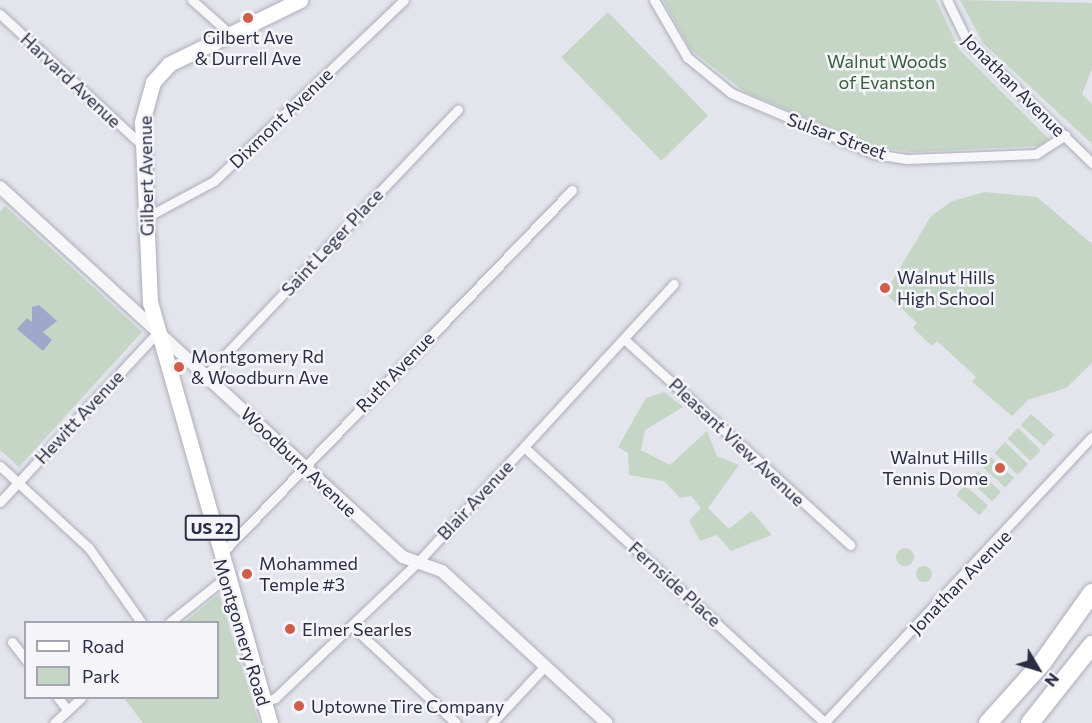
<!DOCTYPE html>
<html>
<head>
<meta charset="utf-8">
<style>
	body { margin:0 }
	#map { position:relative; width:1092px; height:723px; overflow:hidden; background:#e4e5ec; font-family:Commissioner,sans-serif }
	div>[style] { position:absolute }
	.green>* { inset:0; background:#c5d6c6; transform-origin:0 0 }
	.round { border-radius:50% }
	.water>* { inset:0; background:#9fa8cb }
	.roads { filter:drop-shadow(0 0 2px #acaeba) drop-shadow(0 0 2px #acaeba) }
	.minor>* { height:9px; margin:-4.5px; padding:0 4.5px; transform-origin:4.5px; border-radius:4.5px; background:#f7f7fa }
	.tertiary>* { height:12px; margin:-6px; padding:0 6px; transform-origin:6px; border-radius:6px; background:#f7f7fa }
	.primary>* { height:15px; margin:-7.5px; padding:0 7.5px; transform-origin:7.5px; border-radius:7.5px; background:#fff }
	.motorway>* { height:18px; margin:-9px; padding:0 9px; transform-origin:9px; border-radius:9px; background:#fff }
	.dots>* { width:16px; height:16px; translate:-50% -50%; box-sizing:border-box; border:3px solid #f4f4f9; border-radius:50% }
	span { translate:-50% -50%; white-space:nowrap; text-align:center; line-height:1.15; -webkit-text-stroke:5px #f4f4f9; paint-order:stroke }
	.shield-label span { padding:2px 4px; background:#f4f4f9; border:2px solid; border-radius:4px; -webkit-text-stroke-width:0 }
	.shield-label { font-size:16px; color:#2b2d44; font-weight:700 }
	.poi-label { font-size:18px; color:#2b2d44 }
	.left { translate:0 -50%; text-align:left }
	.right { translate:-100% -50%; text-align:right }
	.park-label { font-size:18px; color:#38603c }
	.street-label { font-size:18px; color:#2b2d44 }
	.legend { position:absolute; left:24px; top:621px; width:195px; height:78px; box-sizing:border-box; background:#f4f4f9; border:2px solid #a4a4b1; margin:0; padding:8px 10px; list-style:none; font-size:18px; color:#2b2d44 }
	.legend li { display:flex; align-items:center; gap:12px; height:30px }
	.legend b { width:30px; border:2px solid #a4a4b1 }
	.north { position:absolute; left:1008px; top:639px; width:60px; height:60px; -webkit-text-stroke:4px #f4f4f9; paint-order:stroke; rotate:128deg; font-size:16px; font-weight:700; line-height:24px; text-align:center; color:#2b2d44 }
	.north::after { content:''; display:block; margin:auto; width:21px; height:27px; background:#2b2d44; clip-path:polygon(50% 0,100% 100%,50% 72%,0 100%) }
</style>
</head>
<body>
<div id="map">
	<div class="green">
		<i style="clip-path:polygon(663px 0,936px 0,959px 49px,1049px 139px,1039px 146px,912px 152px,877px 147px,745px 92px,691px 50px)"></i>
		<i style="clip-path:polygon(960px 0,1092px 3px,1092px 69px,1082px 94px,1092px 104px,1092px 144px,983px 43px)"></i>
		<i style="left:608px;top:12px;width:144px;height:65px;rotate:46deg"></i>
		<i style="clip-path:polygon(985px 192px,1037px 197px,1092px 244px,1092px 363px,1066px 388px,1028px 400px,1012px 416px,972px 382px,976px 377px,937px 341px,932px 346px,913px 328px,917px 323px,885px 293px,931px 216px,952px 201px)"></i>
		<i style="clip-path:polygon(5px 206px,142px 332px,19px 467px,0 450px,0 212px)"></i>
		<i style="clip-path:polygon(664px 392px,683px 407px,645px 430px,641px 450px,670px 465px,707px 431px,717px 456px,739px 465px,708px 508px,729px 529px,751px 511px,772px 535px,731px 551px,717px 535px,700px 541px,689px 521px,701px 508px,691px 496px,680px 498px,664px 481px,629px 475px,628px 453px,618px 447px,646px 398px)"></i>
		<i style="left:1031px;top:414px;width:31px;height:15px;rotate:42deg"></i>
		<i style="left:1018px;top:428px;width:32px;height:15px;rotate:44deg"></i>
		<i style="left:1005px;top:442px;width:32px;height:15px;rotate:44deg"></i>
		<i style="left:991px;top:457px;width:31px;height:13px;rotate:42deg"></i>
		<i style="left:978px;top:471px;width:31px;height:13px;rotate:42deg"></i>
		<i style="left:965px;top:485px;width:31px;height:13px;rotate:42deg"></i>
		<i class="round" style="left:896px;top:548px;width:18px;height:18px"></i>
		<i class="round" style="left:916px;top:566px;width:16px;height:16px"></i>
		<i style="clip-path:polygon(219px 594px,259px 723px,143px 723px,124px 698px,218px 698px,218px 622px,185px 622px)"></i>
	</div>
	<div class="water">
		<i style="clip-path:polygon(39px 305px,57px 321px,43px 332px,52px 340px,43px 351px,17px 329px,27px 318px,32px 322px,32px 307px)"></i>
	</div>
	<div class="roads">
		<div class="minor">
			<i style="left:192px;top:0;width:50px;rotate:41.7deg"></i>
			<i style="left:654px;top:0;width:66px;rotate:59.9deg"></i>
			<i style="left:687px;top:57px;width:57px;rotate:39.3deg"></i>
			<i style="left:731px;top:93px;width:156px;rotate:23deg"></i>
			<i style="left:875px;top:154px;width:32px;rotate:9deg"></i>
			<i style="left:907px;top:159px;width:129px;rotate:-2.2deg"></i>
			<i style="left:1036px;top:154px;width:35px;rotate:-33deg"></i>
			<i style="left:947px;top:0;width:46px;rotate:64deg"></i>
			<i style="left:967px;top:41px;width:175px;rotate:44.3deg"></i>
			<i style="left:0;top:14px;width:193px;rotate:42.7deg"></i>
			<i style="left:145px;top:218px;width:78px;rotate:-28.2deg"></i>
			<i style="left:214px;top:181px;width:262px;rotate:-43.6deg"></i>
			<i style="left:624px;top:339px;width:306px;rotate:42.3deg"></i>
			<i style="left:206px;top:375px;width:366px;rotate:-46.5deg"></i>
			<i style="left:524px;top:447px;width:408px;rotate:42.5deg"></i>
			<i style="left:0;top:466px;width:121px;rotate:42.7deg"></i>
			<i style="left:89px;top:548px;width:90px;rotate:54.9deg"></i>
			<i style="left:0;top:502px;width:232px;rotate:-47.1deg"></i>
			<i style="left:220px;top:555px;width:507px;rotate:-46.04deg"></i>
			<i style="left:170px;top:622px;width:70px;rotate:-38.7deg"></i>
			<i style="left:352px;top:626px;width:142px;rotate:43deg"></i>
			<i style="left:12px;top:642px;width:23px;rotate:52deg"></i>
			<i style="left:58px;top:698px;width:14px;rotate:51deg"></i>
			<i style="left:263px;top:702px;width:13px;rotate:-18deg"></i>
			<i style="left:275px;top:698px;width:197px;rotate:-43.6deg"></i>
			<i style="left:418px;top:562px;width:378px;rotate:-47.4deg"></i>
			<i style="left:54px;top:723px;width:37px;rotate:-43deg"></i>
			<i style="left:492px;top:723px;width:78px;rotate:-47.1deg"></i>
			<i style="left:824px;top:723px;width:392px;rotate:-46.9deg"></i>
		</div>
		<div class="tertiary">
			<i style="left:0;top:187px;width:547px;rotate:42.56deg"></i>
			<i style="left:403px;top:557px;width:41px;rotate:19.7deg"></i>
			<i style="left:442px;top:571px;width:224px;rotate:42.7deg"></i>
		</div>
		<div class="primary">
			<i style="left:270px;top:723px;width:437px;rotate:-105.9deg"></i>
			<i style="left:150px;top:303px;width:181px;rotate:-92.5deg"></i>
			<i style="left:142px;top:122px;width:41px;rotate:-74.6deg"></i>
			<i style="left:153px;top:82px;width:24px;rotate:-48deg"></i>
			<i style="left:169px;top:64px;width:146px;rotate:-26deg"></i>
		</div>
		<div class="motorway">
			<i style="left:988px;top:723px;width:81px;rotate:-48deg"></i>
			<i style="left:1042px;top:663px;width:86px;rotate:-54.5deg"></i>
			<i style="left:1030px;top:723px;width:100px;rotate:-51.5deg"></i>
		</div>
	</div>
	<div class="dots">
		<i style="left:248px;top:18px;background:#cf5d4b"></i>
		<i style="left:885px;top:288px;background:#cf5d4b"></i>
		<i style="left:179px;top:367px;background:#cf5d4b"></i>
		<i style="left:1000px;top:468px;background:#cf5d4b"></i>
		<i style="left:247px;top:574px;background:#cf5d4b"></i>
		<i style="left:290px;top:629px;background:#cf5d4b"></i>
		<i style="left:299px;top:706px;background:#cf5d4b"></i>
	</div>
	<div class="shield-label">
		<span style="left:212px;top:528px">US 22</span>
	</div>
	<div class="poi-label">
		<span style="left:248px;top:48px">Gilbert Ave<br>&amp; Durrell Ave</span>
		<span class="left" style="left:897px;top:288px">Walnut Hills<br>High School</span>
		<span class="left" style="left:191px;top:367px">Montgomery Rd<br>&amp; Woodburn Ave</span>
		<span class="right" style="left:988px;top:468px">Walnut Hills<br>Tennis Dome</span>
		<span class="left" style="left:259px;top:574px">Mohammed<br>Temple #3</span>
		<span class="left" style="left:302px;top:629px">Elmer Searles</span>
		<span class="left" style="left:311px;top:706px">Uptowne Tire Company</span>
	</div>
	<div class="park-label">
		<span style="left:887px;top:72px">Walnut Woods<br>of Evanston</span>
	</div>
	<div class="street-label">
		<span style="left:71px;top:80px;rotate:43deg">Harvard Avenue</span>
		<span style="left:1014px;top:85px;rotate:45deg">Jonathan Avenue</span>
		<span style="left:281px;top:118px;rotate:-44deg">Dixmont Avenue</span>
		<span style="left:837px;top:136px;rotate:20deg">Sulsar Street</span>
		<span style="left:146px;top:176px;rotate:-91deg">Gilbert Avenue</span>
		<span style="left:332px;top:242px;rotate:-47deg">Saint Leger Place</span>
		<span style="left:395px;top:372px;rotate:-46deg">Ruth Avenue</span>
		<span style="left:79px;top:417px;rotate:-47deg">Hewitt Avenue</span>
		<span style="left:737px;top:442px;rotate:43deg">Pleasant View Avenue</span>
		<span style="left:299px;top:462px;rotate:43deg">Woodburn Avenue</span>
		<span style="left:475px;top:500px;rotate:-47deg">Blair Avenue</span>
		<span style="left:960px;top:582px;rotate:-46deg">Jonathan Avenue</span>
		<span style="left:675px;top:584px;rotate:42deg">Fernside Place</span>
		<span style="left:242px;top:632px;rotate:73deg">Montgomery Road</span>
	</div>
	<ul class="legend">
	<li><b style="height:8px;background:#fff"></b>Road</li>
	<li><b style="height:16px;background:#c5d6c6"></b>Park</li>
	</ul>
	<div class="north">N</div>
</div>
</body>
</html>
